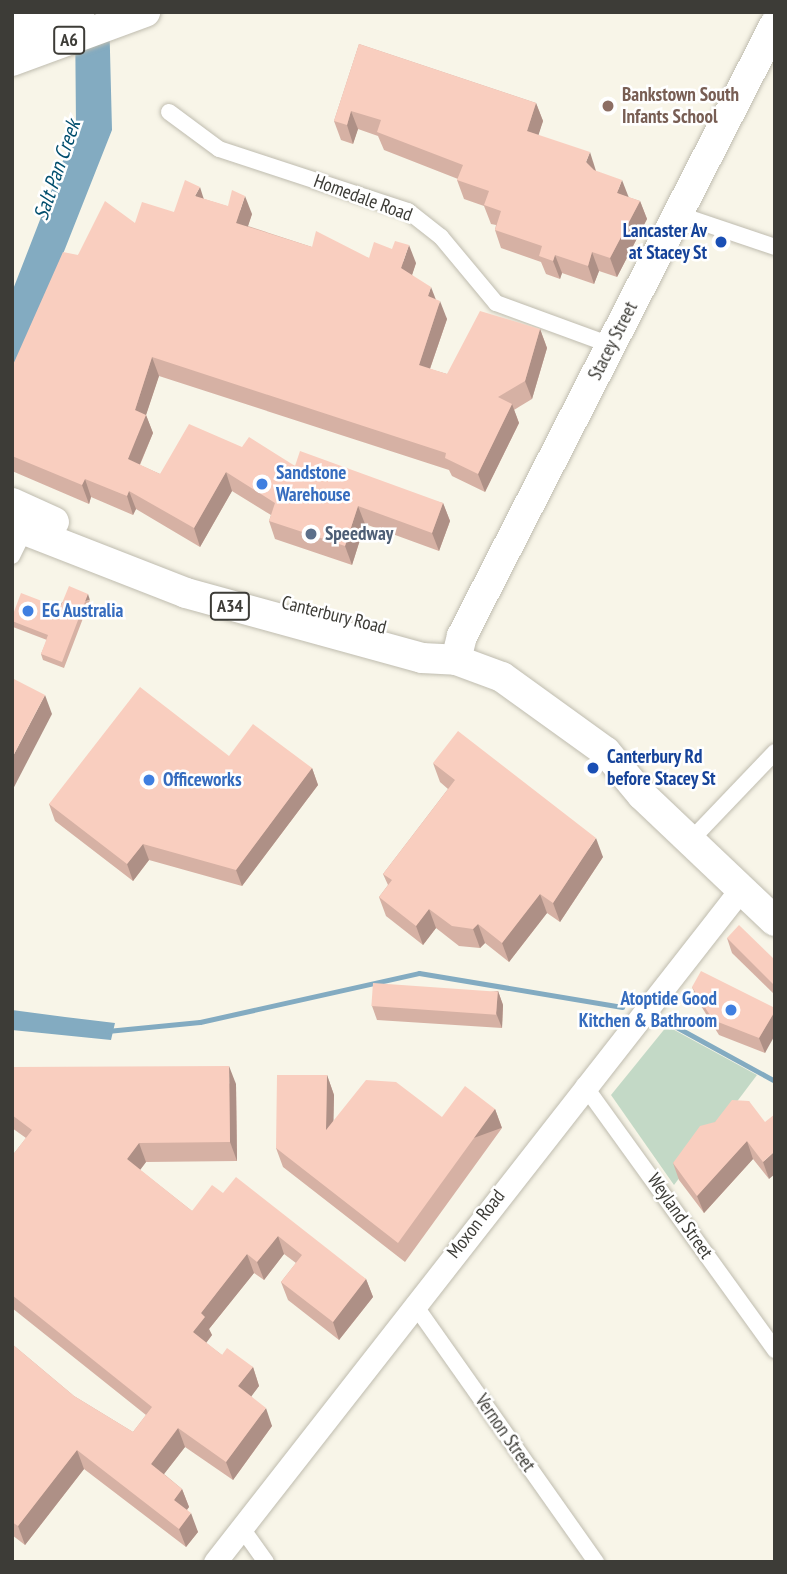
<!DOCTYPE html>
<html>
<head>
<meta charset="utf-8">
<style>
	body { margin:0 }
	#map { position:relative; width:787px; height:1574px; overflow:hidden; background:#f8f5e8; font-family:"PT Sans Narrow",sans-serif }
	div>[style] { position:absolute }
	.green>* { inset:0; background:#c3d9c6 }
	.water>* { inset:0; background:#83abc1 }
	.stream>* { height:5px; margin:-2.5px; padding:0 2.5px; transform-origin:2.5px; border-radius:2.5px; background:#83abc1 }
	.roads { filter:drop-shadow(0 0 2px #bfbcaf) drop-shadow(0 0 2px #bfbcaf) }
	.street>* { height:16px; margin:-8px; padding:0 8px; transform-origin:8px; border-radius:8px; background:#fff }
	.secondary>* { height:23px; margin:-11.5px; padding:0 11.5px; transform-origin:11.5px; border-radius:11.5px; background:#fff }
	.highway>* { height:30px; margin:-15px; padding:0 15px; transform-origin:15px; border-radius:15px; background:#fff }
	.wall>* { inset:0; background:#d6b1a4 }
	.shaded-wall>* { inset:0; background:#ae9086; transform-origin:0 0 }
	.building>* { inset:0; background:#f9cebf; transform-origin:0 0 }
	.dots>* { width:19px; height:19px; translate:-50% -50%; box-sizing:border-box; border:4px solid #fff; border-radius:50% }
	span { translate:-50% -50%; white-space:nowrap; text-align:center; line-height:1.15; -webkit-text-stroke:5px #fff; paint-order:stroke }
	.shield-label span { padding:2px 5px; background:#fff; border:2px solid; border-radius:5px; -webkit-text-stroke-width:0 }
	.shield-label { font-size:18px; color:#3d3c37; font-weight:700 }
	.education-label { font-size:19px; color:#785e54; font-weight:700 }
	.left { translate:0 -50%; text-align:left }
	.street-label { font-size:19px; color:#3d3c37 }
	.transit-label { font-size:19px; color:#164399; font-weight:700 }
	.right { translate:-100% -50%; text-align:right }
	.shop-label { font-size:19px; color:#366cbe; font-weight:700 }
	.service-label { font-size:19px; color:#4e5e75; font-weight:700 }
	.water-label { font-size:21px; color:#004e6d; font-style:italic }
	.frame { position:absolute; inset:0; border:14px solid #3d3c37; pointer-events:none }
</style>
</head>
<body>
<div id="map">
	<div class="green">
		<i style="clip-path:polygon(667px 1026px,757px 1075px,674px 1185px,611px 1095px)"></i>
	</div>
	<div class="water">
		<i style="clip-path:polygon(75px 12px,109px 12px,112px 130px,12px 383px,12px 292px,76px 127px)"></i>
		<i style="clip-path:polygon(12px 1010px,65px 1017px,115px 1023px,111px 1040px,12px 1030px)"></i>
	</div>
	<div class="stream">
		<i style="left:658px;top:1017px;width:133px;rotate:28.7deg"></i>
		<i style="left:107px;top:1031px;width:93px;rotate:-5.5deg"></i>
		<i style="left:200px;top:1022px;width:224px;rotate:-12.6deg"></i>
		<i style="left:419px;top:973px;width:206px;rotate:9.5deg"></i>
	</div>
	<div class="roads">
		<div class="street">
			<i style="left:169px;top:112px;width:62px;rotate:36.5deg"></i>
			<i style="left:219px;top:149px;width:199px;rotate:18.2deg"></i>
			<i style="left:408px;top:211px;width:42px;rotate:38.2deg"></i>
			<i style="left:441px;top:237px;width:86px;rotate:50.2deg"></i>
			<i style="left:496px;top:303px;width:122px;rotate:20.1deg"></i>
			<i style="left:677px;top:214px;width:103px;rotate:18.6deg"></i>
			<i style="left:12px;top:556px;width:32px;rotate:-64deg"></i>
			<i style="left:690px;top:841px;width:123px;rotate:-46.3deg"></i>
			<i style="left:584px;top:1085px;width:327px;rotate:54.2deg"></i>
			<i style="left:414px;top:1304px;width:316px;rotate:54.8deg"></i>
			<i style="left:241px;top:1527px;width:43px;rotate:54.5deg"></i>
		</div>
		<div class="secondary">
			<i style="left:215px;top:1562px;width:854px;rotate:-51.99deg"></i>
		</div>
		<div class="highway">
			<i style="left:12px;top:14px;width:5px;rotate:-22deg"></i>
			<i style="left:12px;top:37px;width:72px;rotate:-20.5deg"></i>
			<i style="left:12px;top:61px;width:142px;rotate:-20.2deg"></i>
			<i style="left:12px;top:503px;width:46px;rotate:24.3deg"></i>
			<i style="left:12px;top:525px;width:187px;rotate:21.3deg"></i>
			<i style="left:186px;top:593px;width:245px;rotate:15.4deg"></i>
			<i style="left:422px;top:658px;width:34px;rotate:3deg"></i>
			<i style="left:456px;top:660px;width:49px;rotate:20.3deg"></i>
			<i style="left:502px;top:677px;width:128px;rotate:35.8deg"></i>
			<i style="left:606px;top:752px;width:56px;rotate:50.1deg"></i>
			<i style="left:642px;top:795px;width:183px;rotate:43.5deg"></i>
			<i style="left:456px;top:660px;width:25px;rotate:-76deg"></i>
			<i style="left:462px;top:636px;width:687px;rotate:-62.91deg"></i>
		</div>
	</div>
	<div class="wall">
		<i style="clip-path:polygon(359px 44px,536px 103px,543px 121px,538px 135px,596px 171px,628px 197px,640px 201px,647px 219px,617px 277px,599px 271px,594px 284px,562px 273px,560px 279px,546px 274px,541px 262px,501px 248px,495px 230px,496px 225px,491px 224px,484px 206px,464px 199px,457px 180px,458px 179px,384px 150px,378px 136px,358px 129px,353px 144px,341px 140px,334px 121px)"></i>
		<i style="clip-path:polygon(204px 199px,252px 214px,248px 226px,312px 247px,369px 258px,416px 263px,412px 275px,435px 299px,447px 319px,430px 369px,447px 374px,540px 329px,547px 348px,532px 399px,514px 410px,519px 423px,485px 492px,452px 476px,449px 470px,159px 376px,146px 415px,153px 433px,140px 465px,160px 474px,242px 447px,295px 466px,443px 503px,450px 521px,439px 551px,365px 524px,352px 565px,275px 539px,269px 521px,271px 515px,232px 491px,200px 547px,136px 509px,133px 515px,91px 497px,89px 504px,12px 471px,12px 367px,78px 255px,135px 223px,174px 212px)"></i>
		<i style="clip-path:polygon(90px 600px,64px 668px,43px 660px,41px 654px,47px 640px,13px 627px,12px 625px,12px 617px,60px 608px)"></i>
		<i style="clip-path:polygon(229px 756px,312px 768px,318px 785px,242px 886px,149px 860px,133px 881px,55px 821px,49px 804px)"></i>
		<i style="clip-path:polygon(433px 763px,603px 857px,560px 922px,547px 913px,509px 962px,485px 943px,480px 948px,459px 946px,436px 928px,423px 945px,386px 916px,379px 897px,388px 885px,383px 874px,448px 789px,440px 782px)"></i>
		<i style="clip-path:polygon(727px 938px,775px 960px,775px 995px,732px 953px)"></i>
		<i style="clip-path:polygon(692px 987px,775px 1008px,765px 1053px,719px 1035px,698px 1001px)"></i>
		<i style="clip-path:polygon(498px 991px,503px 1005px,502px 1028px,377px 1020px,372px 1006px)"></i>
		<i style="clip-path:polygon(12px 1067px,236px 1084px,237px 1161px,146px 1162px,140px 1170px,192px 1211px,223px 1193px,366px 1279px,373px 1297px,339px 1340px,288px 1300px,281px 1282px,296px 1263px,284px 1254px,264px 1280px,254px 1273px,209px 1329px,212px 1335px,206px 1343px,222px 1355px,253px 1367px,259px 1386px,251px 1396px,272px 1426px,233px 1480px,185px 1447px,164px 1474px,182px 1489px,189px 1507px,187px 1510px,198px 1532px,186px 1547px,84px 1469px,25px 1545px,12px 1535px,12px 1344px,74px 1396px,133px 1432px,146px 1415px,12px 1308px,12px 1156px,26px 1138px,12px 1128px)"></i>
		<i style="clip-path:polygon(327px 1075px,334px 1095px,333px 1121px,442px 1117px,495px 1109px,502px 1128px,405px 1262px,283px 1167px,276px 1148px)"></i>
		<i style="clip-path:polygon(749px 1101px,769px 1179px,753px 1159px,704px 1213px,679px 1180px,673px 1163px,715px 1122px)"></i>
	</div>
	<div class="shaded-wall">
		<i style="clip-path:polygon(536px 103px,543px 121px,534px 149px,527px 131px)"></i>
		<i style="clip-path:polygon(351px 111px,358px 129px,353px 144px,347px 125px)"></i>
		<i style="clip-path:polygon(590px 152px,596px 171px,593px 181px,586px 162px)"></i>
		<i style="clip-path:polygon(622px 180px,629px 198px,617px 193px)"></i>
		<i style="clip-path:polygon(200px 187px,206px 206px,195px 196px)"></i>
		<i style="clip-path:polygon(245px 196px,252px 214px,243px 241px,236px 223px)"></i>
		<i style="clip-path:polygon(640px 201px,647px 219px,617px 277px,610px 258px)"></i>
		<i style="clip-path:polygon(409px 245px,416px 263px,408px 287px,401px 268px)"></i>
		<i style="clip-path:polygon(592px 252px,599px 271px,594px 284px,588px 266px)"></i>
		<i style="clip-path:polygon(555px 255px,562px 273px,560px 279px,553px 261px)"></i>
		<i style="clip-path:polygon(431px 287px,438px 305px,428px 296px)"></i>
		<i style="clip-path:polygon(440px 301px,447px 319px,425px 383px,419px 365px)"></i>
		<i style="clip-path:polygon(540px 329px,547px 348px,532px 399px,525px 381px)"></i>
		<i style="clip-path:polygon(152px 357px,159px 376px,146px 415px,153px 433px,134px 478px,128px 459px,135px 410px)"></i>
		<i style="clip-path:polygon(512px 404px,519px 423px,485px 492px,478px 474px)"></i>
		<i style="clip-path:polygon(226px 472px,232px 491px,200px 547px,194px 528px)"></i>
		<i style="clip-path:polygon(85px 479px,91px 497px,89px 504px,82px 485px)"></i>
		<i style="clip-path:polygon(129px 491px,136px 509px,133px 515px,127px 496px)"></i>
		<i style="clip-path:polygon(443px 503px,450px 521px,439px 551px,432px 533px)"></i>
		<i style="clip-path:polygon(358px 506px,365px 524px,352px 565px,345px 546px)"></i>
		<i style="left:88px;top:594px;width:6px;height:73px;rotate:72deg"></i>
		<i style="clip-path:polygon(45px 695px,52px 714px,12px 791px,12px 758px)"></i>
		<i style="clip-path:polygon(312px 768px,318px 785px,242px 886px,236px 870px)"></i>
		<i style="clip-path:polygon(596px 838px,603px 857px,560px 922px,553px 903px)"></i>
		<i style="clip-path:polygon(143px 844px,149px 860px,133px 881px,127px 864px)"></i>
		<i style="clip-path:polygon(540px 894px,547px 913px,509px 962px,502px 943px)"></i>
		<i style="clip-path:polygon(429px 909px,436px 928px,423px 945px,416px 926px)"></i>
		<i style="clip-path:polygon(478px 924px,485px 943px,480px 948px,473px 929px)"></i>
		<i style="clip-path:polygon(498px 991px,503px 1005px,502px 1028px,496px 1013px)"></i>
		<i style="clip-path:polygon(775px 1011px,775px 1035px,765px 1053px,759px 1038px)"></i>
		<i style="clip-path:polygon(229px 1066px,236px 1084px,237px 1161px,230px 1142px)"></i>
		<i style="clip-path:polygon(327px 1075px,334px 1095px,333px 1149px,326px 1130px)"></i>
		<i style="left:495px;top:1109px;width:20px;height:165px;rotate:70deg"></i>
		<i style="clip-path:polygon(747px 1141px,753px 1159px,704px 1213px,697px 1196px)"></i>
		<i style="clip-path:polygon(139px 1143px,146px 1162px,134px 1178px,127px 1159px)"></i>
		<i style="clip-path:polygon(775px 1151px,775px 1174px,769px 1179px,763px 1162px)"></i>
		<i style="clip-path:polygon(278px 1236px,284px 1254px,264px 1280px,257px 1262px)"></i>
		<i style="clip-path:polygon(247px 1254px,254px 1273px,209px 1329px,212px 1335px,200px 1351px,193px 1332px,201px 1313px)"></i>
		<i style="clip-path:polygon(366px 1279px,373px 1297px,339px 1340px,333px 1322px)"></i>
		<i style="clip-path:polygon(253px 1367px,259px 1386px,245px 1405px,238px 1386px)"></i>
		<i style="clip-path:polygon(266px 1408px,272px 1426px,233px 1480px,226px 1462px)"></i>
		<i style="clip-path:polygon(178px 1428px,185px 1447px,157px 1483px,151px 1464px)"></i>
		<i style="clip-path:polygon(77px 1450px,84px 1469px,25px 1545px,18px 1526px)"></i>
		<i style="clip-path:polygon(182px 1489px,189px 1507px,180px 1518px,174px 1500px)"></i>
		<i style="clip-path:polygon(191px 1513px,198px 1532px,186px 1547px,179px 1529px)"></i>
	</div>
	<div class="building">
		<i style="clip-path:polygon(359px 44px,536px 103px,527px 131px,590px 152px,586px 162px,594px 170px,622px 180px,617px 193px,640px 201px,610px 258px,592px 252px,588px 266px,555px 255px,553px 261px,539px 256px,542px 246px,495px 230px,501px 211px,484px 205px,489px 191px,457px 180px,463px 165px,377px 132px,381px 120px,351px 111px,347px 125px,334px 121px)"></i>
		<i style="clip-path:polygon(185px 180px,200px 187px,195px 196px,228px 206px,232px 190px,245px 196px,236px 223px,312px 247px,316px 231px,369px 258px,374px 242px,392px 249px,395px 241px,409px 245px,401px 268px,431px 287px,428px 296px,440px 301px,419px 365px,447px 374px,480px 311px,540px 329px,525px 381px,498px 397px,512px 404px,478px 474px,445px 458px,446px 453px,152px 357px,135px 410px,146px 415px,128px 459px,160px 474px,189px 424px,242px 447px,249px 437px,295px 466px,300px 451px,443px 503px,432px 533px,358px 506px,345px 546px,269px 521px,275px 503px,226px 472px,194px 528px,129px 491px,127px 496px,85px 479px,82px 485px,12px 456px,12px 367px,63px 252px,78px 255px,105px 201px,135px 223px,142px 202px,174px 212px)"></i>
		<i style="clip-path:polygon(69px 586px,88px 594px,62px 662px,41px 654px,48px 635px,12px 621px,12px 617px,21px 593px,60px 608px)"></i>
		<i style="clip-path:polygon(12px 678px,45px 695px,12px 758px)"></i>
		<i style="clip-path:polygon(140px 687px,229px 756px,253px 724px,312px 768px,236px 870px,143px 844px,127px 864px,49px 804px)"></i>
		<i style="clip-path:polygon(458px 731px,596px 838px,553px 903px,540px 894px,502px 943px,478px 924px,473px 929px,452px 926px,429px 909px,416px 926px,379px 897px,392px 880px,383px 874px,455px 780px,433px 763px)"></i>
		<i style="clip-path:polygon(739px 925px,775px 960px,775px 986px,727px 938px)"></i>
		<i style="clip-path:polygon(701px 971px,775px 1008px,775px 1011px,759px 1038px,713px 1020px,692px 987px)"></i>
		<i style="left:373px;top:983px;width:125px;height:23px;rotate:4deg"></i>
		<i style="clip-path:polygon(229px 1066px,230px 1142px,139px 1143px,127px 1159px,192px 1211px,212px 1185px,223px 1193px,236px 1177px,366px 1279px,333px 1322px,281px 1282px,302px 1255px,278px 1236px,257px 1262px,247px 1254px,201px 1313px,205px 1317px,193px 1332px,222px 1355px,227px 1348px,253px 1367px,238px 1386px,266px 1408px,226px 1462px,178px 1428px,151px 1464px,182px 1489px,174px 1500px,191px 1513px,179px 1529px,77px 1450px,18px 1526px,12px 1522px,12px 1344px,74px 1396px,133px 1432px,152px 1407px,12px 1295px,12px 1156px,32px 1130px,12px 1115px,12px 1067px)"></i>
		<i style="clip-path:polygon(277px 1075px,327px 1075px,326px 1130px,366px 1080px,396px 1082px,442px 1117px,465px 1086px,495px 1109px,398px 1243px,276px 1148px)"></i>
		<i style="clip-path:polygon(732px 1100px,749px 1101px,765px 1122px,775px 1114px,775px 1151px,763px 1162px,747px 1141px,697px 1196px,673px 1163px,700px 1126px,715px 1122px)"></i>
	</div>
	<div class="dots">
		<i style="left:608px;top:106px;background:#8d6e63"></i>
		<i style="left:721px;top:242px;background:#1a4fb4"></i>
		<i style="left:262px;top:484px;background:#3f7fe0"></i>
		<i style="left:311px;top:534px;background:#5c6f8a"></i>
		<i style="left:28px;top:611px;background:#3f7fe0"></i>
		<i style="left:593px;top:768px;background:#1a4fb4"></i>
		<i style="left:149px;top:780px;background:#3f7fe0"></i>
		<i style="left:731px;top:1010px;background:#3f7fe0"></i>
	</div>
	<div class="shield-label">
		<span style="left:69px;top:40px">A6</span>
		<span style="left:230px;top:606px">A34</span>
	</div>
	<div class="education-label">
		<span class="left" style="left:622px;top:106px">Bankstown South<br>Infants School</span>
	</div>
	<div class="street-label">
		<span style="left:363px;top:198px;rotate:20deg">Homedale Road</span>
		<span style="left:613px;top:341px;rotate:-63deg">Stacey Street</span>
		<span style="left:334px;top:615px;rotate:14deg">Canterbury Road</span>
		<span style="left:680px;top:1216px;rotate:55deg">Weyland Street</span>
		<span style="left:476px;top:1224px;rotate:-52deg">Moxon Road</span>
		<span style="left:505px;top:1433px;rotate:55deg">Vernon Street</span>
	</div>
	<div class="transit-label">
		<span class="right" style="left:707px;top:242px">Lancaster Av<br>at Stacey St</span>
		<span class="left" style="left:607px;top:768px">Canterbury Rd<br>before Stacey St</span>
	</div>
	<div class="shop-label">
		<span class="left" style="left:276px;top:484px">Sandstone<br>Warehouse</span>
		<span class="left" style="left:42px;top:611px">EG Australia</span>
		<span class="left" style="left:163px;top:780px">Officeworks</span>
		<span class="right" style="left:717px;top:1010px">Atoptide Good<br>Kitchen &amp; Bathroom</span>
	</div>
	<div class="service-label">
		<span class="left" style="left:325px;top:534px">Speedway</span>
	</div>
	<div class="water-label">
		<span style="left:57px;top:170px;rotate:-71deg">Salt Pan Creek</span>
	</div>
	<div class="frame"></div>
</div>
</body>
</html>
